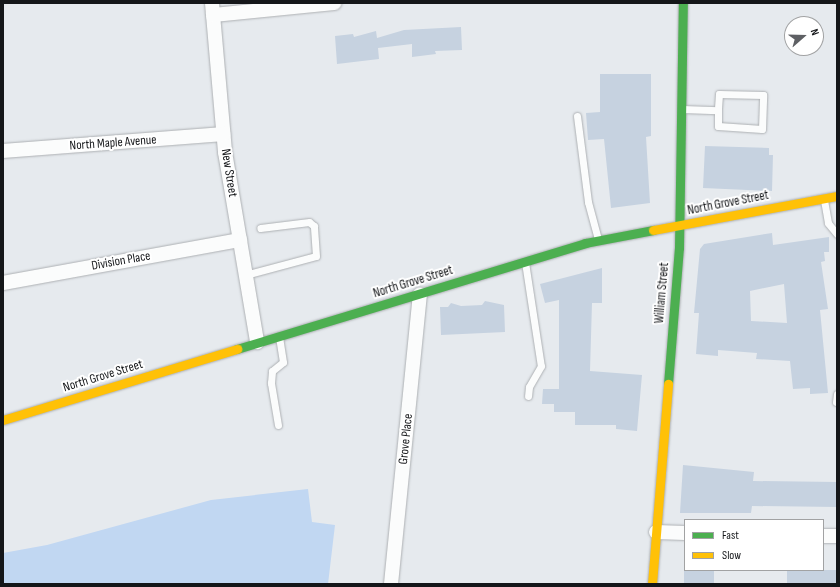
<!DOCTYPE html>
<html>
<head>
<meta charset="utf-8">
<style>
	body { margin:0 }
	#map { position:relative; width:840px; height:587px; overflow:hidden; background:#e6eaee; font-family:"Sofia Sans Condensed",sans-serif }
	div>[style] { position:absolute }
	.green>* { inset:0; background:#c1d7f2 }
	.building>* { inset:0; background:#c6d2e0; transform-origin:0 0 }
	.roads { filter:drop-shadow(0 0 1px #adb0b3) drop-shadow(0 0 1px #adb0b3) }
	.lane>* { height:7px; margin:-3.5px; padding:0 3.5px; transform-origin:3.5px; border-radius:3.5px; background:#fbfcfc }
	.street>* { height:14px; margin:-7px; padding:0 7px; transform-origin:7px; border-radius:7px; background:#fbfcfc }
	.fast>* { height:9px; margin:-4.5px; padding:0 4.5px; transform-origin:4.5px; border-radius:4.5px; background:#4caf50 }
	.slow>* { height:9px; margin:-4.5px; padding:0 4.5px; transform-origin:4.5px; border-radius:4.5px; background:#ffc107 }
	span { translate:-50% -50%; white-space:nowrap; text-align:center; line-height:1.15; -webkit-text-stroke:4px #fff; paint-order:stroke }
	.street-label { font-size:13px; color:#141619 }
	.frame { position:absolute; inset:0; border:4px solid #141619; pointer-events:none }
	.legend { position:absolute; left:684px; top:519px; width:140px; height:52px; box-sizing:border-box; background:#fff; border:1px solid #a1a2a3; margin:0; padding:5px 7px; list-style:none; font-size:12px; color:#141619 }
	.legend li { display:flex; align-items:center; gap:8px; height:20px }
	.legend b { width:20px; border:1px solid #a1a2a3 }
	.north { position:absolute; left:784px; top:16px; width:40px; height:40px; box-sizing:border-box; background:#fff; border:1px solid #a1a2a3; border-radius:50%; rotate:70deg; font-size:11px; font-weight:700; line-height:16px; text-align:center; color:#141619 }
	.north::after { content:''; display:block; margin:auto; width:14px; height:18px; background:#5e6064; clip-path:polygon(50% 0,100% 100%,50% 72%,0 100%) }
</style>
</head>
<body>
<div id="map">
	<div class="green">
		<i style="clip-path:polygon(308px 489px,312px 522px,335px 525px,328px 584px,3px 584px,3px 553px,47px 545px,211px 500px)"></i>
	</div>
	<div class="building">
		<i style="clip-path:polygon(461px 27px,462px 50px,435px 51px,436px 54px,412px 57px,412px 44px,378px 48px,379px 59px,337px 64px,335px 36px,353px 34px,354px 37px,376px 31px,377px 38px,404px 30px)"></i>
		<i style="clip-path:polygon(600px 74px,651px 74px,651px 136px,646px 137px,650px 203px,611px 208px,604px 139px,588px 140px,586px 113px,600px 112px)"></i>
		<i style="clip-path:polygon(705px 146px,769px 148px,769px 155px,773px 155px,772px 191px,703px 188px)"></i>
		<i style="clip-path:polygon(evenodd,772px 233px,773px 245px,829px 237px,829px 252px,824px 252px,825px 261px,821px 262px,828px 309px,820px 310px,828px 393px,810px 394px,810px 388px,793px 389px,790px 361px,756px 359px,757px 353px,718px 350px,718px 356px,696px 354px,699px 313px,694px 313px,700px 249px,704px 244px,772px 233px,784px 284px,787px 323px,751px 321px,750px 291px,784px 284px)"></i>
		<i style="clip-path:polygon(602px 268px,602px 303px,592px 303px,590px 371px,642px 375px,637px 431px,616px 429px,616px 425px,575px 425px,575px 412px,554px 412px,554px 404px,542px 404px,543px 389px,559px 389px,559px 300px,545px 303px,540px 284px)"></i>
		<i style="clip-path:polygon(485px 301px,504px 305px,505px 332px,441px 335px,440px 307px,448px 307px,451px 303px,461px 306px,482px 305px)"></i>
		<i style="clip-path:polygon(683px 465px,754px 472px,753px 481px,837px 482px,837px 507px,752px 506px,751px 513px,680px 513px)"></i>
		<i style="left:684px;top:570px;width:30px;height:14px"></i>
		<i style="left:787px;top:570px;width:50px;height:14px"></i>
	</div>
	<div class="roads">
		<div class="lane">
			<i style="left:682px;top:109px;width:36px;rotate:2deg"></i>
			<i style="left:718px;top:110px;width:16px;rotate:90deg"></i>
			<i style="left:718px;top:126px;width:44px;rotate:3.9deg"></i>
			<i style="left:762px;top:129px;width:34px;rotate:-88deg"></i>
			<i style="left:763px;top:95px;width:44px;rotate:-178.7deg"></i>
			<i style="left:719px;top:94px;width:16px;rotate:94deg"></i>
			<i style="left:577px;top:116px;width:87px;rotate:82.7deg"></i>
			<i style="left:588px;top:202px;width:38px;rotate:75deg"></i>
			<i style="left:824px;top:200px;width:23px;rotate:80deg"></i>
			<i style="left:828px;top:223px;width:14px;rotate:51deg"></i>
			<i style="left:525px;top:262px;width:105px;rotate:81.3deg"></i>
			<i style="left:541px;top:366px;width:24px;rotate:120deg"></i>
			<i style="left:529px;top:387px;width:9px;rotate:96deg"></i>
			<i style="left:245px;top:275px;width:73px;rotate:-15deg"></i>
			<i style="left:316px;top:256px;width:30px;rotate:-94deg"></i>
			<i style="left:314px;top:226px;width:6px;rotate:-141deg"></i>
			<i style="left:309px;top:222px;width:49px;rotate:173deg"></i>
			<i style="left:836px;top:402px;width:8px;rotate:-83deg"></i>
			<i style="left:278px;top:425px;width:43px;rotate:-99.5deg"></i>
			<i style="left:271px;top:383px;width:12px;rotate:-85deg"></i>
			<i style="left:272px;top:371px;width:14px;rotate:-39deg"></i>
			<i style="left:283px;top:362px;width:24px;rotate:-99deg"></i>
		</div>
		<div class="street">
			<i style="left:212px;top:3px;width:150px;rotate:85deg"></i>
			<i style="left:225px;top:152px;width:193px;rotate:80.4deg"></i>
			<i style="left:213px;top:15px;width:122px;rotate:-5.7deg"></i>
			<i style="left:3px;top:151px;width:221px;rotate:-4.4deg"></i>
			<i style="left:3px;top:283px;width:241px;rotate:-10.3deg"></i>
			<i style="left:656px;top:532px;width:29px;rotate:2deg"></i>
			<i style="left:823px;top:536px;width:14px"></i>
			<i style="left:391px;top:584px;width:291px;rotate:-84.3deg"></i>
		</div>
		<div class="fast">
			<i style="left:237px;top:349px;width:364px;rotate:-16.9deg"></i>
			<i style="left:585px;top:243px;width:69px;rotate:-10.8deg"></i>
			<i style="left:668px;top:384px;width:136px;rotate:-85.4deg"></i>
			<i style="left:679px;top:248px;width:245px;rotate:-89.1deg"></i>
		</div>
		<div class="slow">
			<i style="left:653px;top:230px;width:187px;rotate:-10.5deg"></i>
			<i style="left:3px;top:420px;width:245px;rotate:-16.9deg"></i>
			<i style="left:652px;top:584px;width:201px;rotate:-85.4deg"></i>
		</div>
	</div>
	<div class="street-label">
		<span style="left:113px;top:143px;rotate:-4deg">North Maple Avenue</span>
		<span style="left:229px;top:173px;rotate:81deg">New Street</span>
		<span style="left:728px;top:203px;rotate:-11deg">North Grove Street</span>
		<span style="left:121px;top:261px;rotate:-10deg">Division Place</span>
		<span style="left:413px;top:282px;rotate:-17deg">North Grove Street</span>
		<span style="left:662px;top:293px;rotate:-85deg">William Street</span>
		<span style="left:103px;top:376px;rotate:-17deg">North Grove Street</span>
		<span style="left:406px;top:439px;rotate:-84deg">Grove Place</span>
	</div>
	<div class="frame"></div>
	<ul class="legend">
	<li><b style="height:5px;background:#4caf50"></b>Fast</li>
	<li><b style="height:5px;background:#ffc107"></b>Slow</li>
	</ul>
	<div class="north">N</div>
</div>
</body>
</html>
